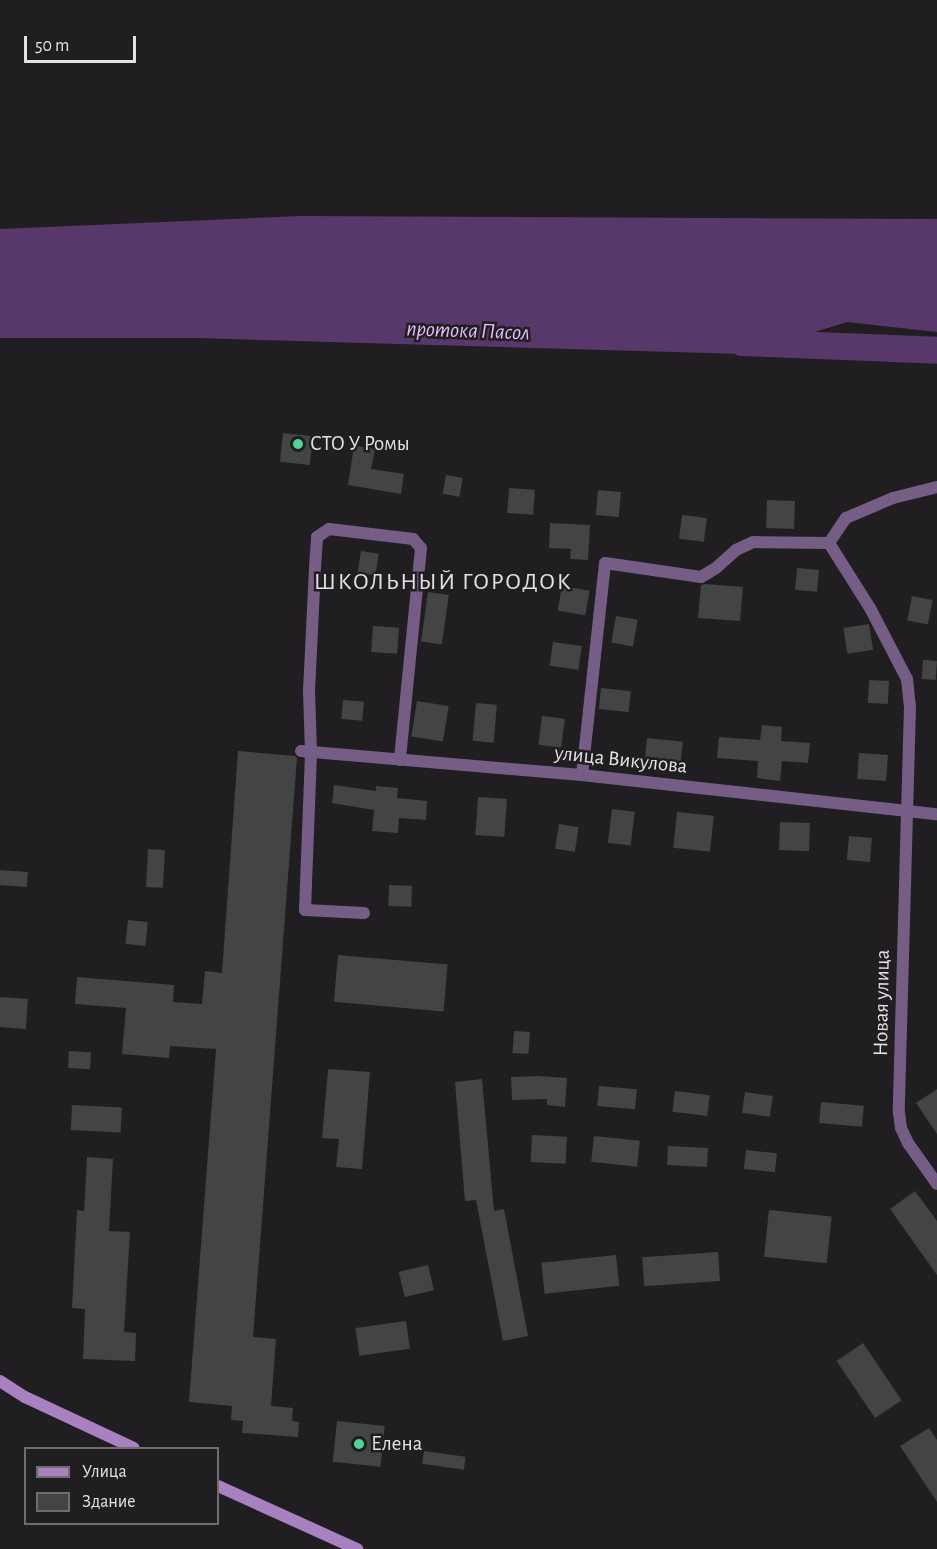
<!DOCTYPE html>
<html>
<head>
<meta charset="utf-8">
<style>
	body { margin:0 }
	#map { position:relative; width:937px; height:1549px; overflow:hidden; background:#201e21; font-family:"Alegreya Sans",sans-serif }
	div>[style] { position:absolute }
	.forest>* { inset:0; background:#58386a }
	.river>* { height:27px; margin:-13.5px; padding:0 13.5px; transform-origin:13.5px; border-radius:13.5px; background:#58386a }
	.building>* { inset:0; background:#424543; transform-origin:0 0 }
	.street>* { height:12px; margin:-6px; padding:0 6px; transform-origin:6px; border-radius:6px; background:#765d85 }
	.secondary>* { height:12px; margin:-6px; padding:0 6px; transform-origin:6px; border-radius:6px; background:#a881c0 }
	.dots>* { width:16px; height:16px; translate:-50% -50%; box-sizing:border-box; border:3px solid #201e21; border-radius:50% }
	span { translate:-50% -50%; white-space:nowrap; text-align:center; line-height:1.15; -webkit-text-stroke:5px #201e21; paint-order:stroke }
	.poi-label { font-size:21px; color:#e2e1e3 }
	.left { translate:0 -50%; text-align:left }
	.street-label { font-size:21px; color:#e2e1e3 }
	.water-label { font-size:22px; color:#e4bdfc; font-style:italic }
	.quarter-label { font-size:24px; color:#e2e1e3; letter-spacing:1.5px }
	.legend { position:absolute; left:24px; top:1447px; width:195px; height:78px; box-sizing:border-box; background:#201e21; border:2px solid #6e6c6f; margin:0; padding:8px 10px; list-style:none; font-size:18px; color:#e2e1e3 }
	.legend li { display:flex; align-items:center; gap:12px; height:30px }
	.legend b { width:30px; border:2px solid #6e6c6f }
	.scale { position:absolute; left:24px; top:36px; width:112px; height:27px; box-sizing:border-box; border:3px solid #e2e1e3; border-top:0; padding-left:8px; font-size:18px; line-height:21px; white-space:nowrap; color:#e2e1e3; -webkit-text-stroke:4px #201e21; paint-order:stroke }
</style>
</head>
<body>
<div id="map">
	<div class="forest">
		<i style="clip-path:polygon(300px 216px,937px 219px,937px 332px,847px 322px,743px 354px,196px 338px,0 338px,0 229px)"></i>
	</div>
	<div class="river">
		<i style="left:742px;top:342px;width:195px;rotate:2.3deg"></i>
	</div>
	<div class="building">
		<i style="left:283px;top:433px;width:30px;height:29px;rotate:6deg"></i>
		<i style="clip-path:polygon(354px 446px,375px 449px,371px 469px,404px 474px,401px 494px,348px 485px)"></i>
		<i style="left:446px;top:475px;width:17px;height:19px;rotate:10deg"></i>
		<i style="left:509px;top:488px;width:26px;height:25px;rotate:4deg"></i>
		<i style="left:598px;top:490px;width:23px;height:25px;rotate:5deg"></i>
		<i style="left:767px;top:500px;width:28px;height:28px;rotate:2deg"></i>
		<i style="left:682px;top:515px;width:25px;height:24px;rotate:7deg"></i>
		<i style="clip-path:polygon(550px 523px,590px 525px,588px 560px,570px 559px,571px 549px,549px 548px)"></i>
		<i style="left:361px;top:551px;width:18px;height:22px;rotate:9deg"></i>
		<i style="left:797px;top:568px;width:22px;height:22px;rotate:5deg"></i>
		<i style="clip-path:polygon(705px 584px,743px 587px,740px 621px,698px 618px,701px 585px)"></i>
		<i style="left:562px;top:586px;width:28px;height:25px;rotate:10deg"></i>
		<i style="left:428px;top:592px;width:21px;height:50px;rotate:8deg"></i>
		<i style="left:912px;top:596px;width:21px;height:25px;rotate:11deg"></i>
		<i style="left:616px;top:616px;width:22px;height:27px;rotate:10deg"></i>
		<i style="left:869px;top:624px;width:26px;height:26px;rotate:81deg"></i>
		<i style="left:373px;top:626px;width:26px;height:26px;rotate:4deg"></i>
		<i style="left:553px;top:642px;width:29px;height:24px;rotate:8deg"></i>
		<i style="left:923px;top:660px;width:14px;height:19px;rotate:4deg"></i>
		<i style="left:869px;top:680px;width:20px;height:23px;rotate:3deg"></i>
		<i style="left:601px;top:688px;width:30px;height:21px;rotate:6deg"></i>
		<i style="left:343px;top:700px;width:21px;height:19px;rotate:5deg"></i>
		<i style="left:417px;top:701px;width:32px;height:36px;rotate:9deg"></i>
		<i style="left:476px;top:703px;width:21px;height:38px;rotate:5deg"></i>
		<i style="left:542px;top:716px;width:23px;height:29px;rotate:7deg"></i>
		<i style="clip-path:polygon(762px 725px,782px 727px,781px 741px,810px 743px,808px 763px,782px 761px,780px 781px,757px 778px,758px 761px,717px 758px,719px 737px,760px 740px)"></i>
		<i style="left:647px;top:738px;width:36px;height:25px;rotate:6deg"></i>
		<i style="clip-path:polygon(238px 751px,295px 756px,297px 758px,253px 1337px,276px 1339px,271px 1406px,293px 1408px,292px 1421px,299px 1422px,298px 1437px,242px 1433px,243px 1421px,231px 1420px,232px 1406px,189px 1402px,216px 1049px,170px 1046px,169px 1058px,122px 1054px,126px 1008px,75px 1004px,77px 977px,174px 985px,173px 1002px,202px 1004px,205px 971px,222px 973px)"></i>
		<i style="left:859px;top:753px;width:29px;height:26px;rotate:4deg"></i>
		<i style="clip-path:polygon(334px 785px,376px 791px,376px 786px,398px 788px,397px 798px,427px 801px,426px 820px,399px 818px,398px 833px,372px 831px,374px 810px,332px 803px)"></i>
		<i style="left:478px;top:797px;width:29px;height:38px;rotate:4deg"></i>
		<i style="left:612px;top:809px;width:23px;height:34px;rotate:7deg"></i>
		<i style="left:677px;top:812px;width:37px;height:36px;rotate:6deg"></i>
		<i style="left:780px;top:822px;width:30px;height:28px;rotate:2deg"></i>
		<i style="left:559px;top:824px;width:20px;height:25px;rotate:9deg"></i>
		<i style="left:849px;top:836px;width:23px;height:24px;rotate:5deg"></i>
		<i style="left:148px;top:849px;width:17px;height:38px;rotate:3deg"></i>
		<i style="left:0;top:870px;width:28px;height:15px;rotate:4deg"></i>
		<i style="left:389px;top:885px;width:23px;height:21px;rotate:2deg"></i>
		<i style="left:128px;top:920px;width:20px;height:24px;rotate:6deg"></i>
		<i style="left:338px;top:955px;width:110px;height:47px;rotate:5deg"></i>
		<i style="left:0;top:997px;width:28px;height:30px;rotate:4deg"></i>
		<i style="left:514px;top:1031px;width:16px;height:22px;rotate:4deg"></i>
		<i style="left:69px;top:1051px;width:22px;height:17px;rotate:3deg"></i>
		<i style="clip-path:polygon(328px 1069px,370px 1072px,362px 1169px,336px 1167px,339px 1139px,322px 1138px)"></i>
		<i style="clip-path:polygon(538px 1076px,567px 1078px,565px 1107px,547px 1105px,547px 1099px,512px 1100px,511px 1077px)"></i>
		<i style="clip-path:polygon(482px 1079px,494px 1211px,504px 1209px,528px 1336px,503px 1341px,476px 1200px,465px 1201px,455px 1082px)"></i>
		<i style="left:599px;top:1086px;width:38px;height:20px;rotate:5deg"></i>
		<i style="clip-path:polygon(937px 1089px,937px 1134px,916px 1103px)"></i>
		<i style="left:675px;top:1091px;width:35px;height:21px;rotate:7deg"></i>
		<i style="left:745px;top:1092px;width:28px;height:21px;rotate:8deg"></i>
		<i style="left:821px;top:1102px;width:43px;height:21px;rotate:5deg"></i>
		<i style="left:72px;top:1105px;width:50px;height:25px;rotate:3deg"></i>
		<i style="left:532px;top:1135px;width:35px;height:27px;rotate:3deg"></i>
		<i style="left:594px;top:1136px;width:46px;height:26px;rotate:6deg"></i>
		<i style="left:668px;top:1146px;width:40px;height:19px;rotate:3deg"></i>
		<i style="left:746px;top:1150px;width:31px;height:19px;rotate:6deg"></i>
		<i style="clip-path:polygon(87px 1157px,113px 1159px,109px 1231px,130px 1232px,124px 1332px,136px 1333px,135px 1361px,83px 1359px,85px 1309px,72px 1308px,77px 1210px,84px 1211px)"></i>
		<i style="clip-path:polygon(915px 1191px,937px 1221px,937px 1275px,890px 1209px)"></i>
		<i style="left:769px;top:1210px;width:63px;height:47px;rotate:6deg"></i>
		<i style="left:718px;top:1252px;width:29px;height:76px;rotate:86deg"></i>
		<i style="left:616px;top:1255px;width:31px;height:75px;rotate:84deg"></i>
		<i style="left:428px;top:1265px;width:26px;height:30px;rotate:77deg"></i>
		<i style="left:406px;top:1321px;width:28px;height:51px;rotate:82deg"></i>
		<i style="left:863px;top:1343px;width:69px;height:32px;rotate:56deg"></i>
		<i style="left:337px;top:1421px;width:48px;height:41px;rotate:6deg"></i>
		<i style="clip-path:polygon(929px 1428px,937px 1440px,937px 1502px,900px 1446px)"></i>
		<i style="left:424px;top:1451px;width:42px;height:13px;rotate:8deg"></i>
	</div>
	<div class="street">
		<i style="left:829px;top:543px;width:30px;rotate:-56deg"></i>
		<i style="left:846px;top:518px;width:51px;rotate:-23.1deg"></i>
		<i style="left:893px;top:498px;width:45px;rotate:-14deg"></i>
		<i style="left:301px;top:751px;width:282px;rotate:4.9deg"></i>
		<i style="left:582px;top:775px;width:357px;rotate:6.3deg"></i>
		<i style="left:582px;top:775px;width:213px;rotate:-83.8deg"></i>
		<i style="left:605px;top:563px;width:97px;rotate:8.3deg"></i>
		<i style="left:701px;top:577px;width:17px;rotate:-31deg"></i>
		<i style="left:716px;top:568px;width:27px;rotate:-42deg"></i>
		<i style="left:736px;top:550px;width:19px;rotate:-25deg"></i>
		<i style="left:753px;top:542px;width:76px;rotate:0.8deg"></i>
		<i style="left:829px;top:543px;width:77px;rotate:57.8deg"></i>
		<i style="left:870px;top:608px;width:80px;rotate:62.5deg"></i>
		<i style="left:907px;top:679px;width:27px;rotate:84deg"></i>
		<i style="left:910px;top:706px;width:406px;rotate:91.6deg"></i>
		<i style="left:899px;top:1112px;width:16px;rotate:83deg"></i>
		<i style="left:901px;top:1128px;width:17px;rotate:65deg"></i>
		<i style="left:908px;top:1143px;width:50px;rotate:54.7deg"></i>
		<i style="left:364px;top:913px;width:59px;rotate:-177.1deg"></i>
		<i style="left:305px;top:910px;width:158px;rotate:-87.8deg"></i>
		<i style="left:311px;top:752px;width:61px;rotate:-91.9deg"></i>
		<i style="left:309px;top:691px;width:124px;rotate:-87.2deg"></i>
		<i style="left:315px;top:567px;width:30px;rotate:-86deg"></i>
		<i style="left:317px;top:537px;width:14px;rotate:-34deg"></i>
		<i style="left:329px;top:529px;width:85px;rotate:6.8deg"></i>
		<i style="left:413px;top:539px;width:12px;rotate:48deg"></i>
		<i style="left:421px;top:548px;width:213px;rotate:95.7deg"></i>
	</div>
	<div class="secondary">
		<i style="left:0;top:1381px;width:30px;rotate:33deg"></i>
		<i style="left:25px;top:1397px;width:120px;rotate:25.1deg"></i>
		<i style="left:218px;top:1486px;width:153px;rotate:24.4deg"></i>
	</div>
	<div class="dots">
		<i style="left:298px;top:444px;background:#4fd398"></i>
		<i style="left:359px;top:1444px;background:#4fd398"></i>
	</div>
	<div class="poi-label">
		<span class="left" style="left:310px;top:444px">СТО У Ромы</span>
		<span class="left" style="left:371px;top:1444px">Елена</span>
	</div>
	<div class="street-label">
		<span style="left:621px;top:760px;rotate:6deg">улица Викулова</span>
		<span style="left:882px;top:1003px;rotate:-89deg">Новая улица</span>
	</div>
	<div class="water-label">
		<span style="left:468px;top:331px;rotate:2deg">протока Пасол</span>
	</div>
	<div class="quarter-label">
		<span style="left:443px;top:583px">ШКОЛЬНЫЙ ГОРОДОК</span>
	</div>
	<ul class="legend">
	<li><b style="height:8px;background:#a881c0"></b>Улица</li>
	<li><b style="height:16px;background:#424543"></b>Здание</li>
	</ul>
	<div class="scale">50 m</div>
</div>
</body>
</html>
